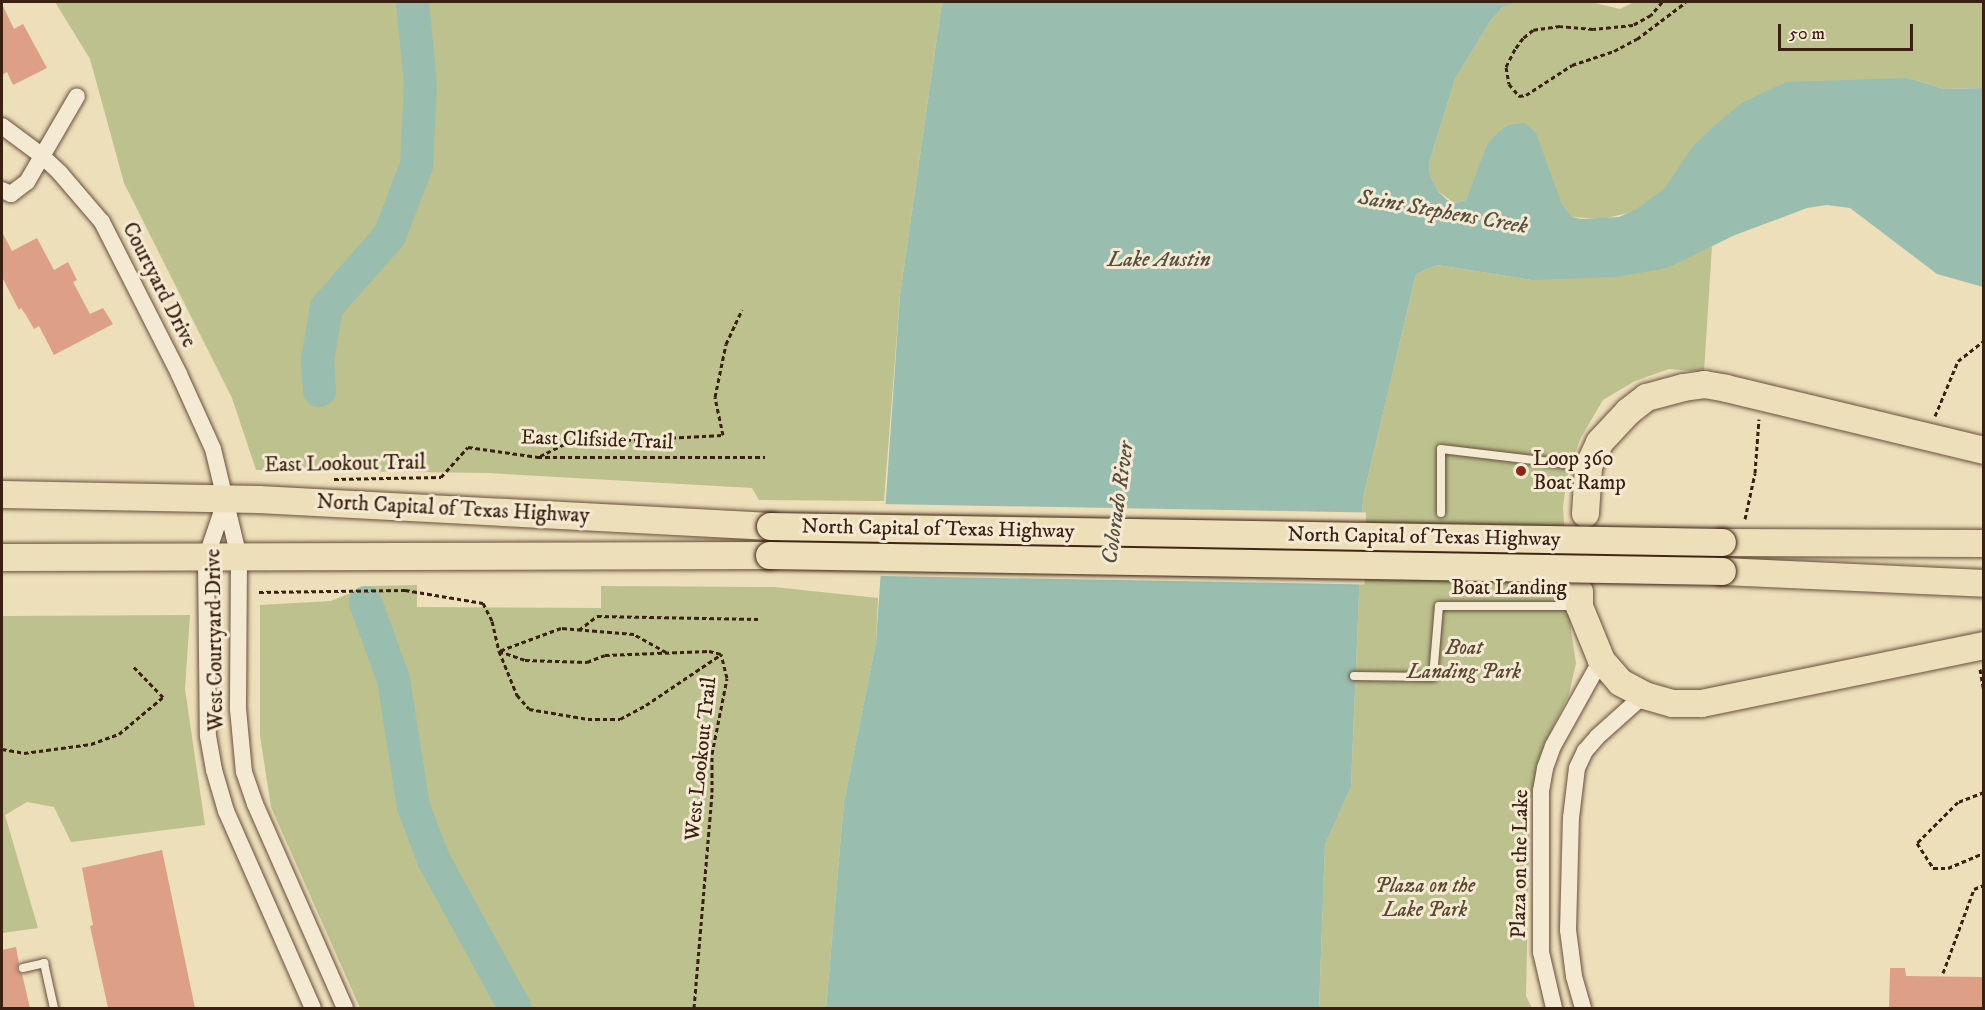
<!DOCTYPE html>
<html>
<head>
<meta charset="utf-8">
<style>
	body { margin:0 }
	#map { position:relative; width:1985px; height:1010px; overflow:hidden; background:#eedfbb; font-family:"IM FELL DW Pica",serif }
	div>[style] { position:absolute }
	.green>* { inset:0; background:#bcc18e }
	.water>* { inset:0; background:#99bdae }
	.pier>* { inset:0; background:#eedfbb; transform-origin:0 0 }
	.river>* { height:33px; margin:-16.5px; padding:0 16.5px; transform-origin:16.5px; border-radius:16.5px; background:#99bdae }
	.building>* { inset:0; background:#dd9f85 }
	.path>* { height:3px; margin-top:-1.5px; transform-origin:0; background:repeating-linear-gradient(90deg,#3a2010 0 4.5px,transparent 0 7.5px) }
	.roads { filter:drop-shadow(0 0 2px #67503b) drop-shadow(0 0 2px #67503b) }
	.service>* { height:8px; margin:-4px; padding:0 4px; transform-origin:4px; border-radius:4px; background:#f4ead3 }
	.minor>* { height:16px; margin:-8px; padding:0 8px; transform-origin:8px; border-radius:8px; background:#f4ead3 }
	.trunk>* { height:27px; margin:-13.5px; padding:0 13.5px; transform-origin:13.5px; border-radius:13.5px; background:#eedfbb }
	.bridges { filter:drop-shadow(0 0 2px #3a2010) drop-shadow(0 0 2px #3a2010) }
	.trunk-bridge>* { height:27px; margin:-13.5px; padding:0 13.5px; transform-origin:13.5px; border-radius:13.5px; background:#eedfbb }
	.dots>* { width:16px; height:16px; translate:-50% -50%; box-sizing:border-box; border:3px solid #f4ead3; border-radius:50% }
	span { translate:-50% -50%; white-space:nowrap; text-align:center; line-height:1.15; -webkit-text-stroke:6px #f4ead3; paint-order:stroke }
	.street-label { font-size:21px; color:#3a2010 }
	.poi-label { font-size:21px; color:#3a2010 }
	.left { translate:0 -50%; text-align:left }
	.park-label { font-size:21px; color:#5a4830; font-style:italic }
	.water-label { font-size:22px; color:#564f3f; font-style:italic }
	.frame { position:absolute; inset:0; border:3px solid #3a2010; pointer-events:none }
	.scale { position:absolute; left:1778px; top:24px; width:135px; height:27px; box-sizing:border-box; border:3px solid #3a2010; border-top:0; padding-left:8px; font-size:18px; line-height:21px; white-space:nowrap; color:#3a2010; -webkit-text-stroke:4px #f4ead3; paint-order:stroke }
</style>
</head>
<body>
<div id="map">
	<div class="green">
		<i style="clip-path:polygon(55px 2px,942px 2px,900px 295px,884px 501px,759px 500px,752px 488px,488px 473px,256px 470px,232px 398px,124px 183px,90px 59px)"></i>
		<i style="clip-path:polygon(1514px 2px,1591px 2px,1620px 9px,1634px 2px,1983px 2px,1983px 88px,1944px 89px,1908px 78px,1740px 104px,1719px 122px,1667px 189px,1637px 211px,1602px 219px,1572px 217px,1497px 133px,1488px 145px,1466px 200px,1454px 203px,1438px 191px,1430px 176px,1429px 163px,1455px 79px,1491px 20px,1503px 7px)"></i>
		<i style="clip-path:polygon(1712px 246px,1704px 372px,1669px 369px,1635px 381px,1603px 400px,1580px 439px,1567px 478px,1563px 507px,1571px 631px,1576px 663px,1569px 694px,1544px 745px,1530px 801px,1526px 996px,1532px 1008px,1319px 1008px,1325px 845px,1351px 787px,1363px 498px,1416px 274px,1437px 265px,1532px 280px,1695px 254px)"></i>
		<i style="clip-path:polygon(417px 585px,417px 607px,601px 608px,601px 586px,774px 587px,878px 598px,876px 642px,844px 802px,826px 1008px,360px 1008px,271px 807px,260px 736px,260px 605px,331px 601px,368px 586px)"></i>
		<i style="clip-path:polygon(190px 615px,185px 689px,205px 825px,71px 842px,54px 807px,27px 802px,5px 815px,38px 928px,2px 933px,2px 616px)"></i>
	</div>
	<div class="water">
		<i style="clip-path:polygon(942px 2px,1517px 2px,1503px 7px,1491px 20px,1455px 79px,1429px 163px,1430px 176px,1438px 191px,1447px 200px,1455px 203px,1466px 200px,1487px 145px,1497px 133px,1509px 125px,1525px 123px,1536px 133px,1562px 205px,1572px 217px,1581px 219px,1619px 217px,1637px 209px,1665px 188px,1693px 146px,1724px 117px,1740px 104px,1786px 82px,1908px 78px,1944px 89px,1983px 88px,1983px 287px,1937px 274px,1850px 208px,1827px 205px,1807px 208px,1735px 235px,1667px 268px,1616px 277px,1532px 280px,1437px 265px,1416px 274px,1363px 498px,1351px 787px,1325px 845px,1319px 1008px,826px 1008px,844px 802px,876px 642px,900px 295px)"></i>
	</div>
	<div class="pier">
		<i style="left:881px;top:504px;width:485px;height:72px;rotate:1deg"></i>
	</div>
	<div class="river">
		<i style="left:319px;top:390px;width:31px;rotate:-94deg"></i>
		<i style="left:317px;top:359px;width:53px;rotate:-80.2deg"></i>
		<i style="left:326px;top:307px;width:96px;rotate:-48.8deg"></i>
		<i style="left:389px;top:235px;width:75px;rotate:-68.9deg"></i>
		<i style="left:416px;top:165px;width:81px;rotate:-87.2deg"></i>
		<i style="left:420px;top:84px;width:82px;rotate:-95.6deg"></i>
		<i style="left:365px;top:602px;width:82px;rotate:70deg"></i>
		<i style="left:393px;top:679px;width:129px;rotate:81.1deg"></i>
		<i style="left:413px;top:806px;width:57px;rotate:69.3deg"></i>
		<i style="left:433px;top:859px;width:170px;rotate:61.2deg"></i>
	</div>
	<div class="building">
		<i style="clip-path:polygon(2px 4px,14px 29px,23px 24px,47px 68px,13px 85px,7px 72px,2px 75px)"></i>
		<i style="clip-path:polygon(2px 232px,12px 251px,37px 238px,54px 270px,68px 262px,77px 280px,73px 282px,90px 314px,103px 308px,113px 324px,54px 355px,39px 326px,34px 329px,26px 315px,21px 308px,19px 310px,2px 277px)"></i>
		<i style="clip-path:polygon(162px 850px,195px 1008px,108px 1008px,90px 926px,93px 925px,82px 868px)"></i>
		<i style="clip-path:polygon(16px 947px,19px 963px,17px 969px,22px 974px,30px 1008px,2px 1008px,2px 950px)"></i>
		<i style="clip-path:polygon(1890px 968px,1905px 968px,1906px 976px,1983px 977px,1983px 1008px,1889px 1008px)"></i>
	</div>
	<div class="path">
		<i style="left:1662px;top:2px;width:17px;rotate:130deg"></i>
		<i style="left:1651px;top:15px;width:21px;rotate:151deg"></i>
		<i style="left:1633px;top:25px;width:40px;rotate:174.3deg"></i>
		<i style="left:1593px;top:29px;width:33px;rotate:-175deg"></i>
		<i style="left:1560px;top:26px;width:27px;rotate:172deg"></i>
		<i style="left:1533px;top:30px;width:13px;rotate:141deg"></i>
		<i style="left:1523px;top:38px;width:14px;rotate:126deg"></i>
		<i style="left:1515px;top:49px;width:20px;rotate:117deg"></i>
		<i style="left:1506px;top:67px;width:17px;rotate:80deg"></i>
		<i style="left:1509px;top:84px;width:16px;rotate:50deg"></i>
		<i style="left:1519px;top:96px;width:7px;rotate:-8deg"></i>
		<i style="left:1526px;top:95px;width:55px;rotate:-33.1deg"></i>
		<i style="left:1572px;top:65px;width:44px;rotate:-18.4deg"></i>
		<i style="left:1614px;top:51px;width:26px;rotate:-28deg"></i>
		<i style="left:1637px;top:39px;width:61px;rotate:-37.1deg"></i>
		<i style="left:1935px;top:416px;width:60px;rotate:-67.3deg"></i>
		<i style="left:1958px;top:361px;width:33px;rotate:-38deg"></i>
		<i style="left:540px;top:456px;width:30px;rotate:-26deg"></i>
		<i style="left:567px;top:443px;width:156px;rotate:-2.9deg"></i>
		<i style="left:723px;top:435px;width:39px;rotate:-102deg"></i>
		<i style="left:715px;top:397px;width:54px;rotate:-78.3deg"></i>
		<i style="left:726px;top:344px;width:38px;rotate:-65deg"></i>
		<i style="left:334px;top:479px;width:107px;rotate:-1.1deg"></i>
		<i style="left:441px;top:477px;width:40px;rotate:-48deg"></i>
		<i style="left:468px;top:447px;width:71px;rotate:8.1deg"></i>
		<i style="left:538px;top:457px;width:227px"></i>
		<i style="left:1745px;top:519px;width:47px;rotate:-77.7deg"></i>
		<i style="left:1755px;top:473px;width:54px;rotate:-85.8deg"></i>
		<i style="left:259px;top:592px;width:146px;rotate:-0.8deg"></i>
		<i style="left:405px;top:590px;width:79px;rotate:9.5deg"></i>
		<i style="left:483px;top:603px;width:20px;rotate:63deg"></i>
		<i style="left:492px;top:621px;width:31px;rotate:77deg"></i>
		<i style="left:499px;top:651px;width:28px;rotate:19deg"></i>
		<i style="left:525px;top:660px;width:62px;rotate:1.8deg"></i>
		<i style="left:587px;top:662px;width:19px;rotate:-21deg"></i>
		<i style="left:605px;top:655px;width:104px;rotate:-2.2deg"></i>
		<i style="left:709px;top:651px;width:12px;rotate:14deg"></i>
		<i style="left:579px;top:630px;width:23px;rotate:-38deg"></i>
		<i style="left:597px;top:616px;width:161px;rotate:1.1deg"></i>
		<i style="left:666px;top:652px;width:37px;rotate:-151deg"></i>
		<i style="left:634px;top:634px;width:73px;rotate:-175.3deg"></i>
		<i style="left:561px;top:628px;width:66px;rotate:159.6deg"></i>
		<i style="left:499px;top:651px;width:48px;rotate:67.8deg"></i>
		<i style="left:517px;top:695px;width:18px;rotate:49deg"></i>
		<i style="left:529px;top:709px;width:60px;rotate:9.6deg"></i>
		<i style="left:588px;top:719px;width:32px"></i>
		<i style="left:620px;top:719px;width:30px;rotate:-28deg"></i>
		<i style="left:646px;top:705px;width:89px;rotate:-34deg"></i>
		<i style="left:1980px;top:669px;width:22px;rotate:80deg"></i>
		<i style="left:2px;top:749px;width:22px;rotate:10deg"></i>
		<i style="left:24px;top:753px;width:68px;rotate:-7.7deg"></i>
		<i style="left:91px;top:744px;width:30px;rotate:-20deg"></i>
		<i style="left:119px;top:734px;width:57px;rotate:-40.1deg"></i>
		<i style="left:163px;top:697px;width:45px;rotate:-134.1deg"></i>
		<i style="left:1984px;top:792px;width:28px;rotate:159deg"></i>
		<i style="left:1958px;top:802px;width:58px;rotate:135deg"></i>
		<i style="left:1917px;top:843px;width:30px;rotate:57deg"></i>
		<i style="left:1933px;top:868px;width:15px"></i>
		<i style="left:1948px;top:868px;width:39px;rotate:-23deg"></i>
		<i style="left:1943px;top:973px;width:90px;rotate:-69.7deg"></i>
		<i style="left:1974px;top:889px;width:11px;rotate:-22deg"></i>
		<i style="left:694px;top:1008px;width:217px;rotate:-85.2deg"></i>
		<i style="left:712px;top:792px;width:38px;rotate:-90deg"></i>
		<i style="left:712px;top:754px;width:77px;rotate:-78.8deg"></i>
		<i style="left:727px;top:678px;width:25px;rotate:-104deg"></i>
	</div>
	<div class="roads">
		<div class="service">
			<i style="left:1441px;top:513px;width:64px;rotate:-90deg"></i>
			<i style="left:1441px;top:449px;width:144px;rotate:6.8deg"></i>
			<i style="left:1354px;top:676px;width:79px;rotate:0.7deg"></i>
			<i style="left:1433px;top:677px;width:71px;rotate:-85.2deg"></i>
			<i style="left:1439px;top:606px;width:137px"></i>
			<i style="left:23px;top:968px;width:22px;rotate:-13deg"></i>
			<i style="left:44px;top:963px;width:46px;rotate:77.5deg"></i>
		</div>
		<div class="minor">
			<i style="left:2px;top:126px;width:49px;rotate:36.6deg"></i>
			<i style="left:41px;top:155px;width:26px;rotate:43deg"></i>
			<i style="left:60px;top:173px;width:65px;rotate:49.4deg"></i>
			<i style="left:102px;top:222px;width:170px;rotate:63.1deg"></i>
			<i style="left:179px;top:374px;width:82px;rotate:65.6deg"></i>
			<i style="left:213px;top:449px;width:111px;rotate:76.5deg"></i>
			<i style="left:239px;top:557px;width:152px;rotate:90.4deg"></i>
			<i style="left:238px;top:709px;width:63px;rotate:84.6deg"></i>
			<i style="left:244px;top:772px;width:34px;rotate:71deg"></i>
			<i style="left:255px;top:804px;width:223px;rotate:66.2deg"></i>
			<i style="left:2px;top:190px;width:10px;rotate:24deg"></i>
			<i style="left:11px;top:194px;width:20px;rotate:-37deg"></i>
			<i style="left:27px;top:182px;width:99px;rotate:-59.8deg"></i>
			<i style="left:226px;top:499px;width:62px;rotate:108.7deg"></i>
			<i style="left:206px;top:558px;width:178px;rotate:89.4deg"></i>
			<i style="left:208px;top:736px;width:35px;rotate:80deg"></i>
			<i style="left:214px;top:770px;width:43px;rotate:73.7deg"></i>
			<i style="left:226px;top:811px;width:215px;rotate:66.2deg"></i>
			<i style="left:1554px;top:1008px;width:57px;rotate:-103.1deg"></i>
			<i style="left:1541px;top:952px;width:161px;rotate:-90deg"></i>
			<i style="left:1541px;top:791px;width:23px;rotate:-80deg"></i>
			<i style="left:1545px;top:768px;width:23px;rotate:-70deg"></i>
			<i style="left:1553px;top:746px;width:98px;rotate:-60.8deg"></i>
			<i style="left:1583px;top:1008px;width:33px;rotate:-106deg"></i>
			<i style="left:1574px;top:976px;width:46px;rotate:-97.4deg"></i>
			<i style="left:1568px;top:930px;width:112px;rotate:-88.5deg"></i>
			<i style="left:1571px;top:818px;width:50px;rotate:-83.2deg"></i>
			<i style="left:1577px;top:768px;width:19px;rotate:-65deg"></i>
			<i style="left:1585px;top:751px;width:18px;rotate:-49deg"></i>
			<i style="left:1597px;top:737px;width:63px;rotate:-41.8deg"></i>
		</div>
		<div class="trunk">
			<i style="left:2px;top:494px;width:256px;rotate:1.1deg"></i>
			<i style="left:258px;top:499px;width:513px;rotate:3.02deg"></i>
			<i style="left:1585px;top:513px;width:47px;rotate:-86.3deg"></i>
			<i style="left:1588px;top:466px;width:26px;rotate:-65deg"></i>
			<i style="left:1599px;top:442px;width:42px;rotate:-46.9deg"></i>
			<i style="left:1628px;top:411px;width:23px;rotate:-38deg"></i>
			<i style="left:1646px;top:397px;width:38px;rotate:-15deg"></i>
			<i style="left:1683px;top:387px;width:21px;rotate:-8deg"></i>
			<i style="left:1704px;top:384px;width:22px;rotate:10deg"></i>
			<i style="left:1726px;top:388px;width:265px;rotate:13.5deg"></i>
			<i style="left:1722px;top:542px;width:262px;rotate:0.2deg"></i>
			<i style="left:2px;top:557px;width:767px;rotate:-0.15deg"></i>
			<i style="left:1722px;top:571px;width:262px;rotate:2.6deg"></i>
			<i style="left:1579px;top:591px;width:15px;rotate:90deg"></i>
			<i style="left:1579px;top:606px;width:58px;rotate:67.8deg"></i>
			<i style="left:1601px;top:660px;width:29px;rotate:49deg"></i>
			<i style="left:1620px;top:682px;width:27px;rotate:28deg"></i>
			<i style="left:1644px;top:695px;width:29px;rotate:16deg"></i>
			<i style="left:1672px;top:703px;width:29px"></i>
			<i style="left:1701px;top:703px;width:289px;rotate:-11.6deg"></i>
		</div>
	</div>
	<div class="bridges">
		<div class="trunk-bridge">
			<i style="left:770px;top:526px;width:952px;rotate:0.96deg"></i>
			<i style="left:769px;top:555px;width:953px;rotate:0.96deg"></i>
		</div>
	</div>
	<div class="dots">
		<i style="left:1521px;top:471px;background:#8f2418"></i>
	</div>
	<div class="street-label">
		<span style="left:159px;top:285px;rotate:63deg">Courtyard Drive</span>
		<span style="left:597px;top:440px;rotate:2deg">East Clifside Trail</span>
		<span style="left:345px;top:464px;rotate:-1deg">East Lookout Trail</span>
		<span style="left:453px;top:509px;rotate:3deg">North Capital of Texas Highway</span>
		<span style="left:938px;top:529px;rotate:1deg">North Capital of Texas Highway</span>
		<span style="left:1424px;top:537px;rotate:1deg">North Capital of Texas Highway</span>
		<span style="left:1509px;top:588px">Boat Landing</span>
		<span style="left:215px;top:640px;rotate:-91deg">West Courtyard Drive</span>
		<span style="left:701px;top:759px;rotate:-84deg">West Lookout Trail</span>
		<span style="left:1520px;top:864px;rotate:-89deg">Plaza on the Lake</span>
	</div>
	<div class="poi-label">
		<span class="left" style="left:1533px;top:471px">Loop 360<br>Boat Ramp</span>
	</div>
	<div class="park-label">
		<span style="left:1464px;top:660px">Boat<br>Landing Park</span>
		<span style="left:1425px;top:898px">Plaza on the<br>Lake Park</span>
	</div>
	<div class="water-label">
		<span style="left:1443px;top:212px;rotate:10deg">Saint Stephens Creek</span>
		<span style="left:1159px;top:260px">Lake Austin</span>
		<span style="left:1118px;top:503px;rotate:-82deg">Colorado River</span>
	</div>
	<div class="frame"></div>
	<div class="scale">50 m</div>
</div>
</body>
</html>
